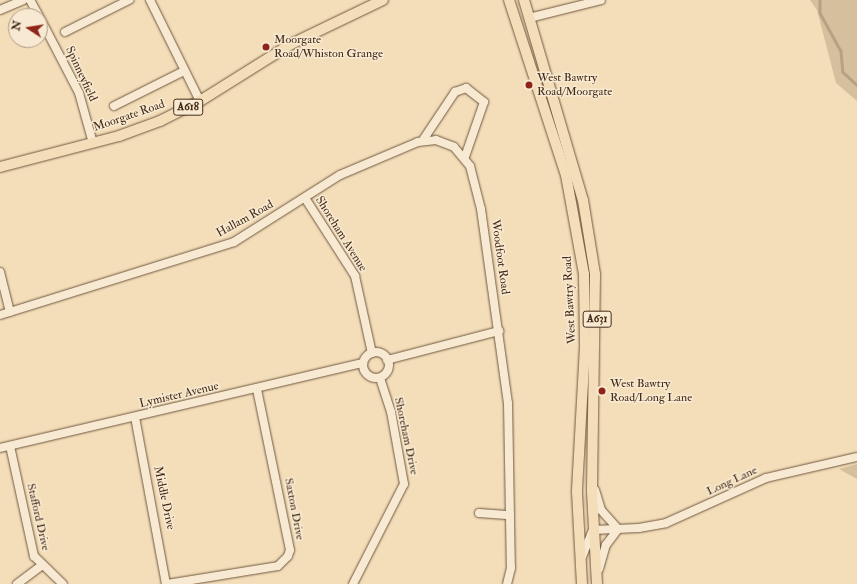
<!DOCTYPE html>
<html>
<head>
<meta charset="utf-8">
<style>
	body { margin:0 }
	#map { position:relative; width:857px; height:584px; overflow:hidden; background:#f4deb9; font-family:"IM FELL Double Pica",serif }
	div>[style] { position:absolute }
	.green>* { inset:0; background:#d6bf9d }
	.stream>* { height:2.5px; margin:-1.25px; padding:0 1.25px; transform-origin:1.25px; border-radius:1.25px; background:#b8a182 }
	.roads { filter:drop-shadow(0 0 1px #705740) drop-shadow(0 0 1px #705740) }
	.minor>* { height:8px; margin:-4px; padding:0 4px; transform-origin:4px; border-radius:4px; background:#f8ead2 }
	.minor>.ring { margin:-4px; padding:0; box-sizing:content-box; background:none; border:8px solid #f8ead2; border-radius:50% }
	.major>* { height:10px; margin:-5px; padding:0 5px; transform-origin:5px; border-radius:5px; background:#f4deb9 }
	.dots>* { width:11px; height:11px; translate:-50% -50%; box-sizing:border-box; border:2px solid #f8ead2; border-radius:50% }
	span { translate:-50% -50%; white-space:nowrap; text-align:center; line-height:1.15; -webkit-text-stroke:3px #f8ead2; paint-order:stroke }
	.shield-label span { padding:1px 3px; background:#f8ead2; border:1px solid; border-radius:3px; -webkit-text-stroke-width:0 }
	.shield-label { font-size:11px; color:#442a17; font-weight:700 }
	.poi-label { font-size:12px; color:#442a17 }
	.left { translate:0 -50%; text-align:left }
	.street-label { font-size:12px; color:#442a17 }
	.north { position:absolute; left:8px; top:8px; width:40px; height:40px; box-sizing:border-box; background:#f8ead2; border:1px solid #b09d87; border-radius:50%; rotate:282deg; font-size:11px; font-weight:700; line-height:16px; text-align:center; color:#442a17 }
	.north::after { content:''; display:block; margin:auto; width:14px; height:18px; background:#8f2418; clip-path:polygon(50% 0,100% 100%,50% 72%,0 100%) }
</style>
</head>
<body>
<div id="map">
	<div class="green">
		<i style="clip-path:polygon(810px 0,857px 0,857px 101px,836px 83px,817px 10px)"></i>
		<i style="clip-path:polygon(857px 464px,857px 479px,839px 469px)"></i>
	</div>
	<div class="stream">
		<i style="left:820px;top:0;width:13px;rotate:90deg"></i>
		<i style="left:820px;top:13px;width:43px;rotate:61.1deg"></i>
		<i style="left:841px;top:51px;width:21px;rotate:85deg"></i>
		<i style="left:843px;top:72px;width:19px;rotate:43deg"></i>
	</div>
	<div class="roads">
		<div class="minor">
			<i style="left:30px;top:0;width:18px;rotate:61deg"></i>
			<i style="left:150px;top:0;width:113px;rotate:63.7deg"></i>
			<i style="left:0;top:10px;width:25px;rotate:-23deg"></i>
			<i style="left:40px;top:18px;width:85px;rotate:62.5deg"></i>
			<i style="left:79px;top:93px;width:52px;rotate:74.4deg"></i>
			<i style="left:529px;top:18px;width:74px;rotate:-14deg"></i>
			<i style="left:65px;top:32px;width:72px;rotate:-26.6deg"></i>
			<i style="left:114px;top:106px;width:78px;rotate:-26.6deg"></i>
			<i style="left:423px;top:140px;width:58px;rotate:-56.3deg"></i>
			<i style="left:455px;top:92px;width:12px;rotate:-20deg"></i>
			<i style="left:466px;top:88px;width:23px;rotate:38deg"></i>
			<i style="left:484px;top:102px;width:58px;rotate:109.1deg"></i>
			<i style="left:305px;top:198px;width:93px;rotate:57.3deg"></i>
			<i style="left:355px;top:276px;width:79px;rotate:77.6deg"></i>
			<i style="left:0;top:272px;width:41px;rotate:76deg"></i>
			<i style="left:0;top:315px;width:245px;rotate:-17.3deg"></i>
			<i style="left:234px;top:242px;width:125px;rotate:-32.3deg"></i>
			<i style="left:340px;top:175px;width:85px;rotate:-22.9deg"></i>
			<i style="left:418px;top:142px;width:18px;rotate:-6deg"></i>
			<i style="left:436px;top:140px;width:19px;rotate:21deg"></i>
			<i style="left:454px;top:147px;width:25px;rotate:50deg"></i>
			<i style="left:470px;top:166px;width:44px;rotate:75.7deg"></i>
			<i style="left:481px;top:209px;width:196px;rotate:82.1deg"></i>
			<i style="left:508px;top:403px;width:165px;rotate:89deg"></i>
			<i style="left:511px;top:568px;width:16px;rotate:104deg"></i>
			<i class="ring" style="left:363px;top:352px;width:18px;height:18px"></i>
			<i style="left:387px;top:360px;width:116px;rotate:-14.5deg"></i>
			<i style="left:135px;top:417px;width:170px;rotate:79.5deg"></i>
			<i style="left:10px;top:446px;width:113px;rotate:77.7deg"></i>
			<i style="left:34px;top:556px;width:40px;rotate:44deg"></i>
			<i style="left:0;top:448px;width:373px;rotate:-13.2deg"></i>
			<i style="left:595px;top:490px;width:21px;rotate:73deg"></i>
			<i style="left:601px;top:510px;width:25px;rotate:48deg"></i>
			<i style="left:479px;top:513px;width:31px;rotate:4deg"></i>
			<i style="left:582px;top:557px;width:29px;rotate:-68deg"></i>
			<i style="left:593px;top:530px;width:46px;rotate:-2.5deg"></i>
			<i style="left:639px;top:528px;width:27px;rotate:-10deg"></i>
			<i style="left:666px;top:523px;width:110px;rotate:-24.2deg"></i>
			<i style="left:766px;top:478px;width:93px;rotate:-13deg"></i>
			<i style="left:599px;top:569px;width:25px;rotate:-74deg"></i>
			<i style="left:606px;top:545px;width:20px;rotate:-53deg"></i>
			<i style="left:17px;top:584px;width:30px;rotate:-37deg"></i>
			<i style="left:167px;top:584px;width:112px;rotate:-9.2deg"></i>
			<i style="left:278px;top:566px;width:14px;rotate:-45deg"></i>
			<i style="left:288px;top:556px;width:6px;rotate:-72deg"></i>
			<i style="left:290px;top:550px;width:164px;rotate:-101.6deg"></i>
			<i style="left:353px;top:584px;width:112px;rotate:-63deg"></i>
			<i style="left:404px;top:484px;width:73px;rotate:-100.2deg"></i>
			<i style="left:391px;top:412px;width:36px;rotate:-108deg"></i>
		</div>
		<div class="major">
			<i style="left:509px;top:0;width:184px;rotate:72deg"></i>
			<i style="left:566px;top:175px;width:101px;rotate:79.7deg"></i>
			<i style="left:584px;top:274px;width:73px;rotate:89.2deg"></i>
			<i style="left:585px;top:347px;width:145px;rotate:93.2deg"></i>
			<i style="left:577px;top:492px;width:92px;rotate:86.9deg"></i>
			<i style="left:524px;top:0;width:209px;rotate:73.6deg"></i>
			<i style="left:583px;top:200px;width:75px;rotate:80.8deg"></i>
			<i style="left:595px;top:274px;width:218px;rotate:90.8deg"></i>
			<i style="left:592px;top:492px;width:92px;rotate:86.9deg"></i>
			<i style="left:0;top:167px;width:123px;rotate:-14.6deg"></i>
			<i style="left:119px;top:136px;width:44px;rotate:-20.1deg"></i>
			<i style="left:160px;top:121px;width:45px;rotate:-26.6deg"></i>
			<i style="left:200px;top:101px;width:107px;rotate:-32.1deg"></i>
			<i style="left:291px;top:44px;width:102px;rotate:-25.6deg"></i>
		</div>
	</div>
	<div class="dots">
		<i style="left:266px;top:47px;background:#8f2418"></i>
		<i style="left:529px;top:85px;background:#8f2418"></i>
		<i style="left:602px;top:391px;background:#8f2418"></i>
	</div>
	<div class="shield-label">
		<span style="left:188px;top:107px">A618</span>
		<span style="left:597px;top:319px">A631</span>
	</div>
	<div class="poi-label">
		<span class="left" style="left:274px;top:47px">Moorgate<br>Road/Whiston Grange</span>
		<span class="left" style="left:537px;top:85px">West Bawtry<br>Road/Moorgate</span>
		<span class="left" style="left:610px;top:391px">West Bawtry<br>Road/Long Lane</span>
	</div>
	<div class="street-label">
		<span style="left:81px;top:74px;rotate:65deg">Spinneyfield</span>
		<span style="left:129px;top:116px;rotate:-19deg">Moorgate Road</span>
		<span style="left:245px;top:219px;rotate:-29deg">Hallam Road</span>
		<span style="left:341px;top:234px;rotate:58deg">Shoreham Avenue</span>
		<span style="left:500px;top:257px;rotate:82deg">Woodfoot Road</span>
		<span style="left:570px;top:300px;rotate:-93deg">West Bawtry Road</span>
		<span style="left:179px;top:395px;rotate:-13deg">Lymister Avenue</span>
		<span style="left:406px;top:436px;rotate:78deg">Shoreham Drive</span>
		<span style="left:732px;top:481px;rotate:-25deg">Long Lane</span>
		<span style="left:164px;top:498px;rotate:78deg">Middle Drive</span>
		<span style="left:294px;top:509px;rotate:79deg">Saxton Drive</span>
		<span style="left:38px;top:517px;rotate:77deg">Stafford Drive</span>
	</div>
	<div class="north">N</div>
</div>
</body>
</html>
